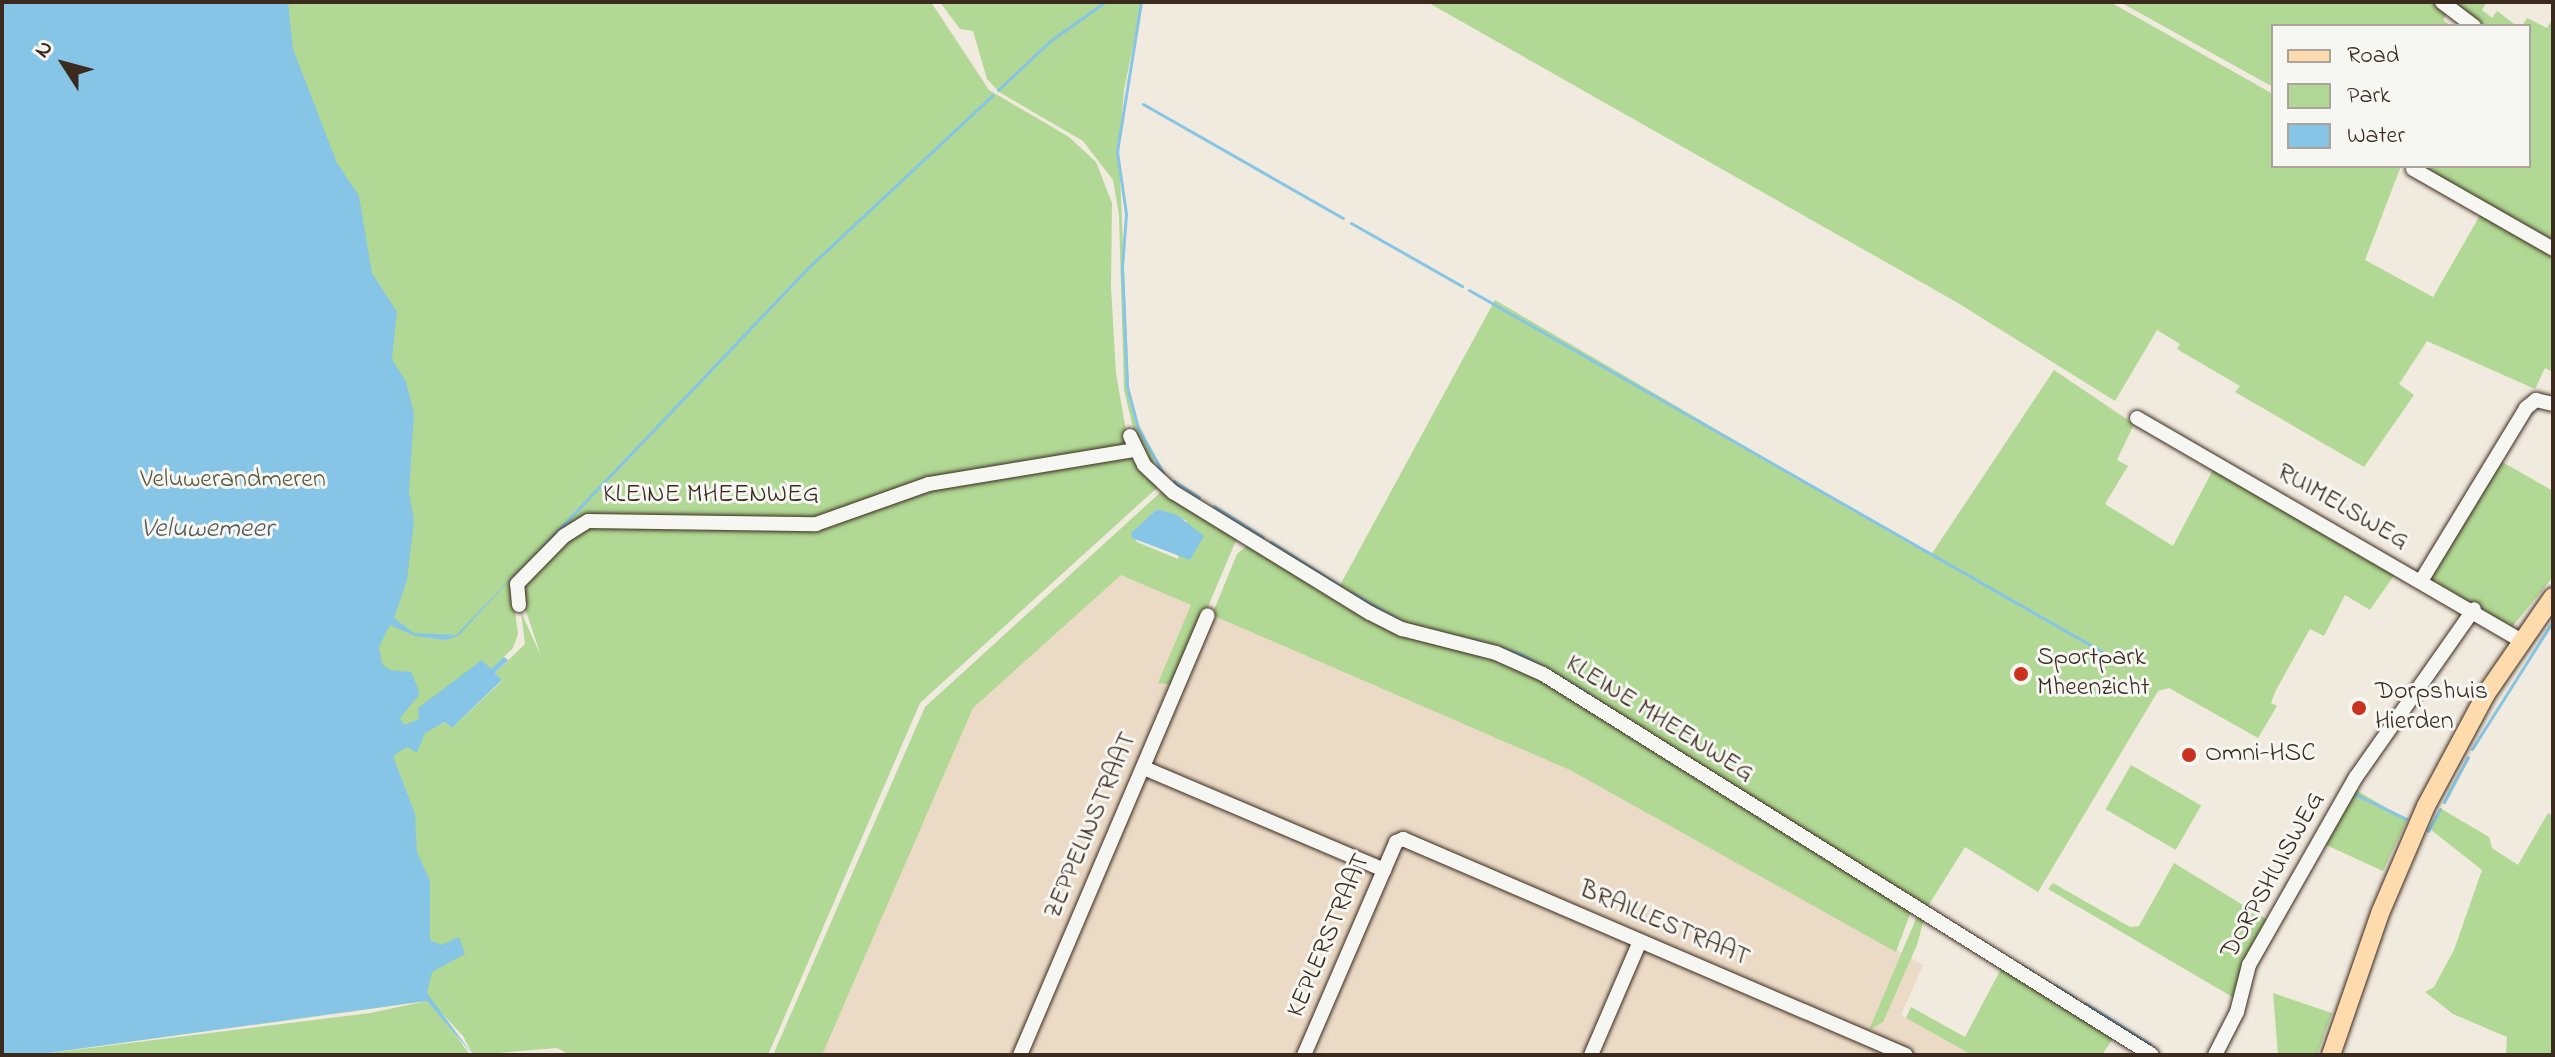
<!DOCTYPE html>
<html>
<head>
<meta charset="utf-8">
<style>
	body { margin:0 }
	#map { position:relative; width:2555px; height:1057px; overflow:hidden; background:#f1eade; font-family:"Indie Flower",sans-serif }
	div>[style] { position:absolute }
	.built>* { inset:0; background:#ebdbc6 }
	.green>* { inset:0; background:#b1d894; transform-origin:0 0 }
	.water>* { inset:0; background:#86c5e6 }
	.pier>* { inset:0; background:#f1eade }
	.stream>* { height:3px; margin:-1.5px; padding:0 1.5px; transform-origin:1.5px; border-radius:1.5px; background:#86c5e6 }
	.roads { filter:drop-shadow(0 0 2px #3b2a1e) drop-shadow(0 0 2px #3b2a1e) }
	.minor>* { height:14px; margin:-7px; padding:0 7px; transform-origin:7px; border-radius:7px; background:#f6f6f2 }
	.major>* { height:18px; margin:-9px; padding:0 9px; transform-origin:9px; border-radius:9px; background:#fedbac }
	.dots>* { width:22px; height:22px; translate:-50% -50%; box-sizing:border-box; border:4px solid #f6f6f2; border-radius:50% }
	span { translate:-50% -50%; white-space:nowrap; text-align:center; line-height:1.15; -webkit-text-stroke:6px #f6f6f2; paint-order:stroke }
	.park-label { font-size:26px; color:#58563c }
	.street-label { font-size:26px; color:#3b2a1e }
	.poi-label { font-size:26px; color:#3b2a1e }
	.left { translate:0 -50%; text-align:left }
	.water-label { font-size:28px; color:#52585a; font-style:italic }
	.frame { position:absolute; inset:0; border:4px solid #3b2a1e; pointer-events:none }
	.legend { position:absolute; left:2271px; top:24px; width:260px; height:144px; box-sizing:border-box; background:#f6f6f2; border:2px solid #aba49d; margin:0; padding:10px 14px; list-style:none; font-size:24px; color:#3b2a1e }
	.legend li { display:flex; align-items:center; gap:16px; height:40px }
	.legend b { width:40px; border:2px solid #aba49d }
	.north { position:absolute; left:24px; top:24px; width:80px; height:80px; -webkit-text-stroke:6px #f6f6f2; paint-order:stroke; rotate:306deg; font-size:22px; font-weight:700; line-height:32px; text-align:center; color:#3b2a1e }
	.north::after { content:''; display:block; margin:auto; width:28px; height:36px; background:#3b2a1e; clip-path:polygon(50% 0,100% 100%,50% 72%,0 100%) }
</style>
</head>
<body>
<div id="map">
	<div class="built">
		<i style="clip-path:polygon(1119px 566px,1573px 763px,1923px 965px,1901px 1015px,1972px 1055px,818px 1055px,973px 704px)"></i>
	</div>
	<div class="green">
		<i style="clip-path:polygon(2px 2px,931px 2px,989px 90px,1069px 137px,1096px 162px,1112px 203px,1111px 287px,1116px 373px,1126px 431px,1123px 447px,924px 482px,806px 522px,584px 519px,512px 587px,518px 634px,513px 648px,491px 670px,482px 661px,431px 699px,436px 727px,445px 722px,452px 728px,502px 681px,495px 673px,525px 644px,521px 612px,541px 656px,518px 587px,573px 532px,589px 523px,805px 529px,929px 486px,1115px 455px,1128px 457px,1159px 486px,920px 703px,768px 1055px,570px 1055px,557px 1048px,473px 1055px,463px 1036px,435px 1006px,470px 1055px,2px 1055px)"></i>
		<i style="clip-path:polygon(940px 2px,1142px 2px,1124px 90px,1119px 151px,1129px 387px,1139px 425px,1153px 453px,1155px 471px,1138px 448px,1124px 390px,1119px 215px,1113px 180px,1083px 141px,999px 92px,987px 79px,973px 31px,960px 29px)"></i>
		<i style="clip-path:polygon(1427px 2px,2110px 2px,2273px 94px,2273px 166px,2401px 166px,2365px 260px,2433px 297px,2482px 212px,2553px 252px,2553px 372px,2545px 368px,2535px 389px,2427px 341px,2399px 384px,2414px 395px,2364px 467px,2235px 392px,2240px 386px,2177px 349px,2180px 344px,2157px 330px,2115px 401px,1958px 303px)"></i>
		<i style="clip-path:polygon(2120px 2px,2438px 2px,2450px 10px,2443px 20px,2451px 26px,2273px 26px,2273px 87px)"></i>
		<i style="clip-path:polygon(2446px 2px,2487px 2px,2482px 10px,2492px 18px,2497px 11px,2517px 26px,2477px 26px)"></i>
		<i style="clip-path:polygon(2527px 18px,2547px 28px,2553px 18px,2553px 245px,2413px 166px,2529px 166px,2529px 26px,2522px 26px)"></i>
		<i style="clip-path:polygon(1495px 300px,1931px 555px,2054px 370px,2134px 424px,2117px 460px,2128px 466px,2105px 504px,2173px 546px,2214px 468px,2397px 571px,2370px 610px,2345px 595px,2324px 636px,2310px 629px,2276px 690px,2271px 703px,2277px 706px,2258px 738px,2169px 688px,2158px 691px,2038px 892px,1965px 847px,1928px 906px,1545px 670px,1403px 626px,1338px 589px)"></i>
		<i style="clip-path:polygon(2499px 460px,2553px 491px,2553px 577px,2512px 627px,2427px 577px)"></i>
		<i style="clip-path:polygon(evenodd,1162px 491px,1237px 538px,1175px 685px,1158px 683px,1191px 605px,1121px 575px,973px 708px,822px 1055px,773px 1055px,925px 707px,1162px 491px,1157px 509px,1187px 521px,1178px 559px,1137px 542px,1131px 533px,1157px 509px)"></i>
		<i style="clip-path:polygon(1249px 544px,1387px 627px,1520px 667px,1911px 911px,1896px 952px,1570px 770px,1212px 615px,1237px 554px)"></i>
		<i style="left:2131px;top:765px;width:81px;height:51px;rotate:30deg"></i>
		<i style="clip-path:polygon(2356px 790px,2407px 820px,2383px 871px,2324px 844px)"></i>
		<i style="clip-path:polygon(2440px 808px,2489px 837px,2492px 848px,2518px 865px,2548px 813px,2553px 816px,2553px 1055px,2506px 1053px,2507px 1037px,2453px 1014px,2425px 992px,2434px 987px,2454px 950px,2482px 870px,2430px 829px)"></i>
		<i style="clip-path:polygon(2174px 863px,2271px 922px,2236px 999px,2048px 889px,2053px 883px,2130px 927px,2139px 926px)"></i>
		<i style="clip-path:polygon(1918px 914px,1924px 919px,1917px 945px,1883px 1022px,1869px 1030px)"></i>
		<i style="clip-path:polygon(2002px 967px,2114px 1037px,2102px 1055px,1972px 1055px,1906px 1018px,1911px 1007px,1965px 1037px)"></i>
		<i style="clip-path:polygon(2273px 993px,2332px 1013px,2317px 1055px,2278px 1055px)"></i>
	</div>
	<div class="water">
		<i style="clip-path:polygon(2px 2px,288px 2px,293px 49px,337px 163px,359px 196px,372px 273px,397px 312px,392px 359px,406px 382px,414px 413px,409px 492px,414px 521px,407px 580px,394px 618px,414px 633px,456px 635px,538px 550px,458px 636px,446px 640px,415px 636px,390px 625px,379px 647px,382px 664px,390px 670px,411px 672px,418px 688px,419px 695px,400px 718px,404px 725px,419px 719px,418px 708px,482px 660px,491px 669px,504px 657px,508px 660px,495px 673px,502px 680px,452px 728px,445px 722px,425px 733px,417px 753px,407px 747px,393px 756px,415px 814px,417px 852px,430px 881px,430px 940px,442px 945px,459px 937px,465px 954px,432px 972px,427px 993px,473px 1055px,427px 1001px,34px 1055px,2px 1055px)"></i>
		<i style="clip-path:polygon(1157px 509px,1177px 515px,1204px 536px,1190px 560px,1132px 538px,1131px 533px)"></i>
	</div>
	<div class="pier">
		<i style="clip-path:polygon(427px 1001px,370px 1013px,34px 1055px,370px 1009px)"></i>
	</div>
	<div class="stream">
		<i style="left:1141px;top:2px;width:152px;rotate:99.1deg"></i>
		<i style="left:1117px;top:152px;width:63px;rotate:81.7deg"></i>
		<i style="left:1126px;top:214px;width:53px;rotate:94.3deg"></i>
		<i style="left:1122px;top:267px;width:120px;rotate:87.6deg"></i>
		<i style="left:1127px;top:387px;width:42px;rotate:75deg"></i>
		<i style="left:1138px;top:428px;width:51px;rotate:60.9deg"></i>
		<i style="left:998px;top:90px;width:71px;rotate:-43.3deg"></i>
		<i style="left:1050px;top:41px;width:67px;rotate:-35.3deg"></i>
		<i style="left:1143px;top:104px;width:230px;rotate:29.7deg"></i>
		<i style="left:1351px;top:223px;width:128px;rotate:29.6deg"></i>
		<i style="left:1469px;top:290px;width:742px;rotate:29.74deg"></i>
		<i style="left:1174px;top:481px;width:30px;rotate:33deg"></i>
		<i style="left:1214px;top:506px;width:58px;rotate:32.3deg"></i>
		<i style="left:1271px;top:542px;width:82px;rotate:32.5deg"></i>
		<i style="left:544px;top:545px;width:385px;rotate:-46.4deg"></i>
		<i style="left:810px;top:266px;width:250px;rotate:-43.1deg"></i>
		<i style="left:1351px;top:592px;width:52px;rotate:30deg"></i>
		<i style="left:1473px;top:640px;width:50px;rotate:16.3deg"></i>
		<i style="left:1521px;top:654px;width:79px;rotate:30.5deg"></i>
		<i style="left:2472px;top:749px;width:151px;rotate:-57.7deg"></i>
		<i style="left:2353px;top:793px;width:59px;rotate:26.1deg"></i>
		<i style="left:2444px;top:802px;width:51px;rotate:-61.9deg"></i>
		<i style="left:2428px;top:831px;width:25px;rotate:-61deg"></i>
		<i style="left:2022px;top:966px;width:13px;rotate:29deg"></i>
		<i style="left:2042px;top:978px;width:7px;rotate:34deg"></i>
		<i style="left:2055px;top:985px;width:24px;rotate:33deg"></i>
		<i style="left:2085px;top:1003px;width:77px;rotate:32.2deg"></i>
		<i style="left:2166px;top:1054px;width:2px;rotate:27deg"></i>
	</div>
	<div class="roads">
		<div class="minor">
			<i style="left:2442px;top:2px;width:40px;rotate:37deg"></i>
			<i style="left:2413px;top:169px;width:161px;rotate:29.7deg"></i>
			<i style="left:2137px;top:418px;width:445px;rotate:30.1deg"></i>
			<i style="left:1130px;top:436px;width:32px;rotate:64deg"></i>
			<i style="left:1144px;top:465px;width:40px;rotate:43deg"></i>
			<i style="left:1173px;top:492px;width:231px;rotate:31.6deg"></i>
			<i style="left:1370px;top:613px;width:36px;rotate:27deg"></i>
			<i style="left:1402px;top:629px;width:97px;rotate:14.3deg"></i>
			<i style="left:1496px;top:653px;width:51px;rotate:24.1deg"></i>
			<i style="left:1543px;top:674px;width:718px;rotate:32.03deg"></i>
			<i style="left:2421px;top:581px;width:202px;rotate:-58.7deg"></i>
			<i style="left:2526px;top:408px;width:13px;rotate:-39deg"></i>
			<i style="left:2536px;top:400px;width:17px;rotate:13deg"></i>
			<i style="left:519px;top:605px;width:21px;rotate:-95deg"></i>
			<i style="left:517px;top:584px;width:67px;rotate:-45.6deg"></i>
			<i style="left:564px;top:536px;width:28px;rotate:-32deg"></i>
			<i style="left:588px;top:521px;width:228px;rotate:0.8deg"></i>
			<i style="left:816px;top:524px;width:120px;rotate:-19.5deg"></i>
			<i style="left:929px;top:484px;width:208px;rotate:-9.4deg"></i>
			<i style="left:1144px;top:768px;width:261px;rotate:23deg"></i>
			<i style="left:1020px;top:1055px;width:478px;rotate:-66.9deg"></i>
			<i style="left:1304px;top:1055px;width:232px;rotate:-66.6deg"></i>
			<i style="left:1396px;top:842px;width:8px;rotate:-23deg"></i>
			<i style="left:1403px;top:839px;width:547px;rotate:23.24deg"></i>
			<i style="left:1591px;top:1055px;width:124px;rotate:-66.7deg"></i>
			<i style="left:2215px;top:1055px;width:48px;rotate:-62.9deg"></i>
			<i style="left:2237px;top:1012px;width:49px;rotate:-75.7deg"></i>
			<i style="left:2249px;top:965px;width:216px;rotate:-60.4deg"></i>
			<i style="left:2356px;top:777px;width:205px;rotate:-54.9deg"></i>
		</div>
		<div class="major">
			<i style="left:2331px;top:1055px;width:152px;rotate:-70.9deg"></i>
			<i style="left:2381px;top:911px;width:114px;rotate:-66.8deg"></i>
			<i style="left:2426px;top:806px;width:127px;rotate:-61.8deg"></i>
			<i style="left:2486px;top:694px;width:118px;rotate:-55.4deg"></i>
		</div>
	</div>
	<div class="dots">
		<i style="left:2021px;top:674px;background:#c8321e"></i>
		<i style="left:2359px;top:708px;background:#c8321e"></i>
		<i style="left:2189px;top:755px;background:#c8321e"></i>
	</div>
	<div class="park-label">
		<span style="left:233px;top:481px">Veluwerandmeren</span>
	</div>
	<div class="street-label">
		<span style="left:711px;top:496px">KLEINE MHEENWEG</span>
		<span style="left:2342px;top:508px;rotate:30deg">RUIMELSWEG</span>
		<span style="left:1659px;top:720px;rotate:32deg">KLEINE MHEENWEG</span>
		<span style="left:1092px;top:826px;rotate:-67deg">ZEPPELINSTRAAT</span>
		<span style="left:2274px;top:876px;rotate:-61deg">DORPSHUISWEG</span>
		<span style="left:1664px;top:925px;rotate:23deg">BRAILLESTRAAT</span>
		<span style="left:1330px;top:936px;rotate:-67deg">KEPLERSTRAAT</span>
	</div>
	<div class="poi-label">
		<span class="left" style="left:2037px;top:674px">Sportpark<br>Mheenzicht</span>
		<span class="left" style="left:2375px;top:708px">Dorpshuis<br>Hierden</span>
		<span class="left" style="left:2205px;top:755px">Omni-HSC</span>
	</div>
	<div class="water-label">
		<span style="left:207px;top:530px">Veluwemeer</span>
	</div>
	<div class="frame"></div>
	<ul class="legend">
	<li><b style="height:10px;background:#fedbac"></b>Road</li>
	<li><b style="height:22px;background:#b1d894"></b>Park</li>
	<li><b style="height:22px;background:#86c5e6"></b>Water</li>
	</ul>
	<div class="north">N</div>
</div>
</body>
</html>
